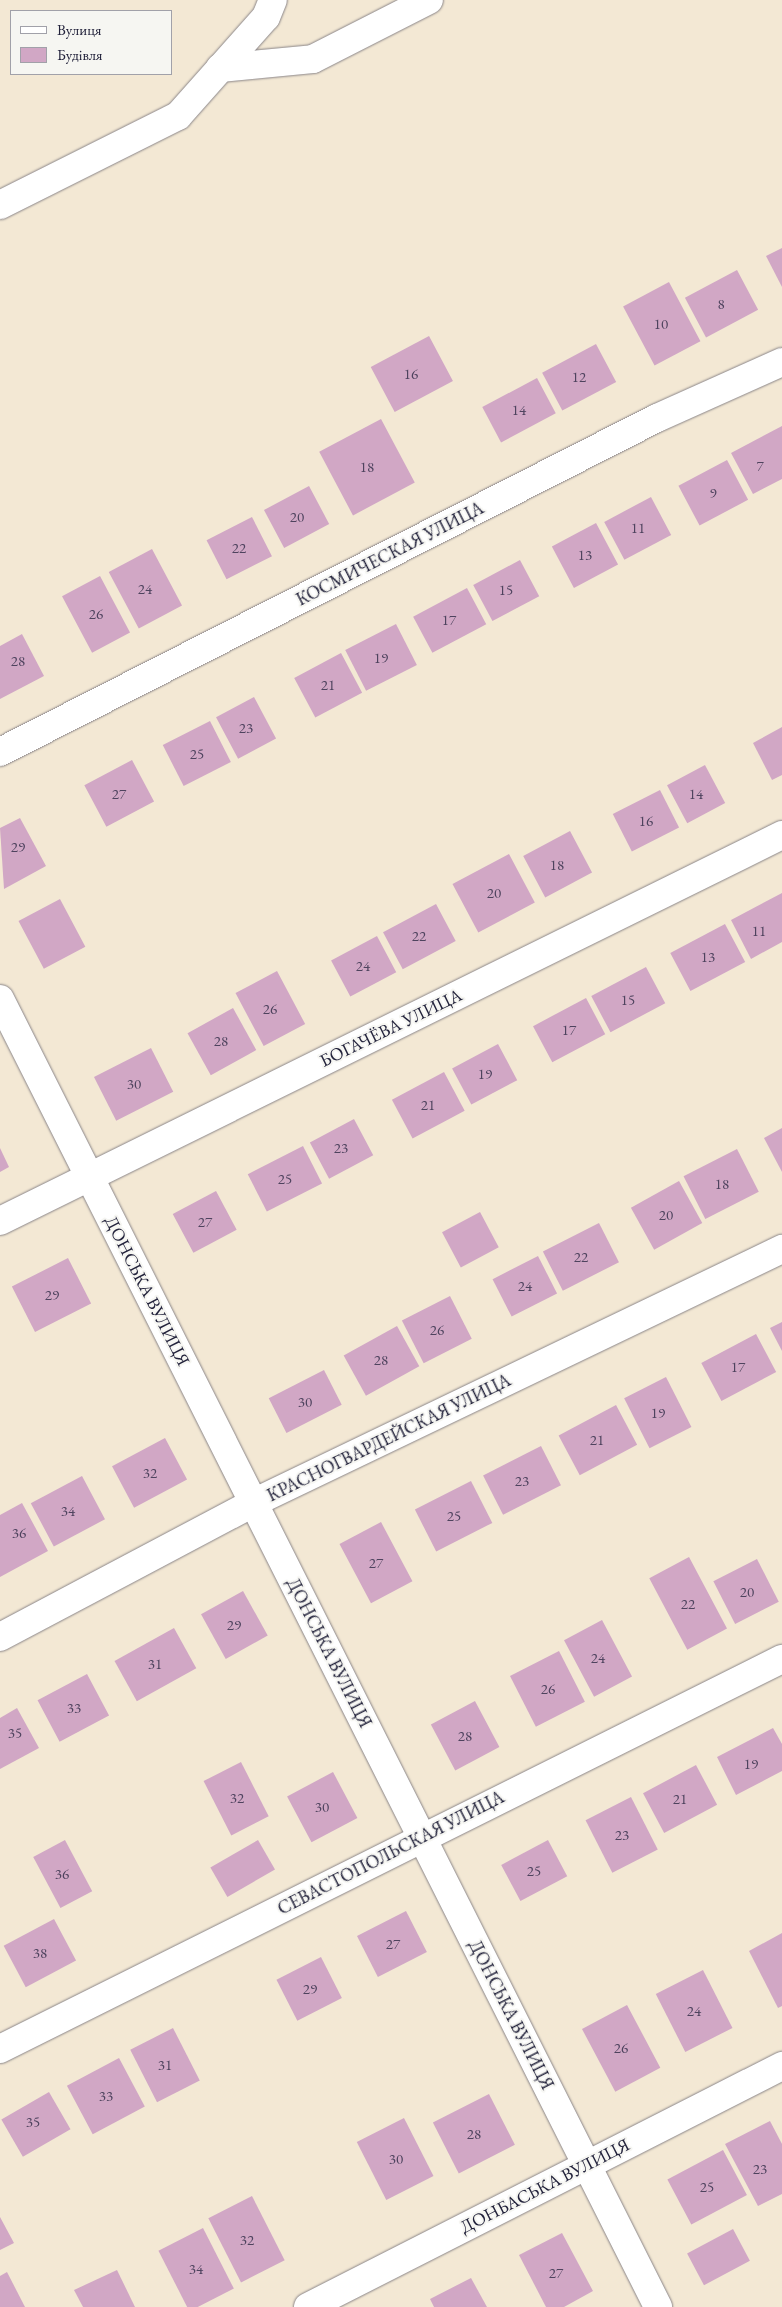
<!DOCTYPE html>
<html>
<head>
<meta charset="utf-8">
<style>
	body { margin:0 }
	#map { position:relative; width:782px; height:2307px; overflow:hidden; background:#f3e8d4; font-family:"EB Garamond",serif }
	div>[style] { position:absolute }
	.building>* { inset:0; background:#d1a7c5; transform-origin:0 0 }
	.roads { filter:drop-shadow(0 0 1px #8a8588) drop-shadow(0 0 1px #8a8588) }
	.street>* { height:28px; margin:-14px; padding:0 14px; transform-origin:14px; border-radius:14px; background:#fff }
	.secondary>* { height:28px; margin:-14px; padding:0 14px; transform-origin:14px; border-radius:14px; background:#fff }
	span { translate:-50% -50%; white-space:nowrap; text-align:center; line-height:1.15; -webkit-text-stroke:4px #f6f6f2; paint-order:stroke }
	.number-label { font-size:15px; color:#4e435e }
	.number-label span { -webkit-text-stroke-width:0 }
	.street-label { font-size:18px; color:#22223b }
	.legend { position:absolute; left:10px; top:10px; width:162px; height:65px; box-sizing:border-box; background:#f6f6f2; border:1px solid #a1a1a9; margin:0; padding:6px 9px; list-style:none; font-size:15px; color:#22223b }
	.legend li { display:flex; align-items:center; gap:10px; height:25px }
	.legend b { width:25px; border:1px solid #a1a1a9 }
</style>
</head>
<body>
<div id="map">
	<div class="building">
		<i style="clip-path:polygon(782px 248px,782px 287px,766px 256px)"></i>
		<i style="left:737px;top:270px;width:45px;height:59px;rotate:62deg"></i>
		<i style="left:669px;top:282px;width:67px;height:52px;rotate:62deg"></i>
		<i style="left:429px;top:336px;width:51px;height:66px;rotate:62deg"></i>
		<i style="left:596px;top:344px;width:43px;height:61px;rotate:62deg"></i>
		<i style="left:537px;top:378px;width:40px;height:62px;rotate:62deg"></i>
		<i style="left:381px;top:419px;width:72px;height:70px;rotate:62deg"></i>
		<i style="clip-path:polygon(782px 426px,782px 479px,753px 494px,731px 453px)"></i>
		<i style="left:727px;top:460px;width:45px;height:55px;rotate:62deg"></i>
		<i style="left:309px;top:486px;width:43px;height:51px;rotate:62deg"></i>
		<i style="left:651px;top:497px;width:43px;height:53px;rotate:62deg"></i>
		<i style="left:252px;top:517px;width:44px;height:51px;rotate:63deg"></i>
		<i style="left:596px;top:523px;width:47px;height:50px;rotate:62deg"></i>
		<i style="left:152px;top:549px;width:64px;height:49px;rotate:62deg"></i>
		<i style="left:520px;top:560px;width:41px;height:53px;rotate:62deg"></i>
		<i style="left:100px;top:576px;width:64px;height:43px;rotate:62deg"></i>
		<i style="left:467px;top:588px;width:41px;height:61px;rotate:62deg"></i>
		<i style="left:396px;top:624px;width:46px;height:57px;rotate:63deg"></i>
		<i style="clip-path:polygon(22px 634px,44px 676px,0 699px,0 646px)"></i>
		<i style="left:341px;top:653px;width:45px;height:53px;rotate:62deg"></i>
		<i style="left:254px;top:697px;width:47px;height:43px;rotate:62deg"></i>
		<i style="left:210px;top:721px;width:46px;height:53px;rotate:63deg"></i>
		<i style="clip-path:polygon(782px 727px,782px 775px,772px 780px,753px 743px)"></i>
		<i style="left:132px;top:760px;width:47px;height:54px;rotate:62deg"></i>
		<i style="left:705px;top:765px;width:43px;height:43px;rotate:62deg"></i>
		<i style="left:660px;top:790px;width:42px;height:53px;rotate:63deg"></i>
		<i style="clip-path:polygon(20px 818px,46px 866px,4px 889px,0 828px)"></i>
		<i style="left:570px;top:831px;width:47px;height:53px;rotate:62deg"></i>
		<i style="left:509px;top:854px;width:55px;height:64px;rotate:62deg"></i>
		<i style="clip-path:polygon(782px 893px,782px 942px,751px 959px,731px 920px)"></i>
		<i style="left:60px;top:899px;width:54px;height:47px;rotate:62deg"></i>
		<i style="left:436px;top:904px;width:42px;height:60px;rotate:62deg"></i>
		<i style="left:725px;top:924px;width:43px;height:62px;rotate:62deg"></i>
		<i style="left:377px;top:936px;width:41px;height:52px;rotate:62deg"></i>
		<i style="left:646px;top:967px;width:41px;height:62px;rotate:62deg"></i>
		<i style="left:277px;top:971px;width:60px;height:47px;rotate:62deg"></i>
		<i style="left:586px;top:998px;width:41px;height:60px;rotate:62deg"></i>
		<i style="left:233px;top:1008px;width:48px;height:52px;rotate:61deg"></i>
		<i style="left:498px;top:1044px;width:41px;height:52px;rotate:62deg"></i>
		<i style="left:151px;top:1048px;width:49px;height:64px;rotate:63deg"></i>
		<i style="left:444px;top:1072px;width:44px;height:59px;rotate:62deg"></i>
		<i style="left:354px;top:1119px;width:41px;height:50px;rotate:62deg"></i>
		<i style="clip-path:polygon(782px 1128px,782px 1172px,764px 1138px)"></i>
		<i style="left:303px;top:1146px;width:42px;height:62px;rotate:63deg"></i>
		<i style="clip-path:polygon(0 1148px,9px 1167px,0 1172px)"></i>
		<i style="left:737px;top:1149px;width:48px;height:60px;rotate:63deg"></i>
		<i style="left:679px;top:1181px;width:48px;height:55px;rotate:61deg"></i>
		<i style="left:216px;top:1191px;width:44px;height:49px;rotate:62deg"></i>
		<i style="left:480px;top:1212px;width:40px;height:43px;rotate:62deg"></i>
		<i style="left:599px;top:1223px;width:44px;height:63px;rotate:63deg"></i>
		<i style="left:538px;top:1256px;width:42px;height:51px;rotate:63deg"></i>
		<i style="left:68px;top:1258px;width:51px;height:63px;rotate:63deg"></i>
		<i style="left:450px;top:1296px;width:48px;height:54px;rotate:63deg"></i>
		<i style="clip-path:polygon(782px 1322px,782px 1351px,770px 1328px)"></i>
		<i style="left:397px;top:1326px;width:46px;height:61px;rotate:61deg"></i>
		<i style="left:756px;top:1334px;width:43px;height:62px;rotate:62deg"></i>
		<i style="left:324px;top:1370px;width:39px;height:62px;rotate:63deg"></i>
		<i style="left:666px;top:1377px;width:56px;height:47px;rotate:63deg"></i>
		<i style="left:616px;top:1405px;width:45px;height:65px;rotate:62deg"></i>
		<i style="left:165px;top:1438px;width:47px;height:60px;rotate:62deg"></i>
		<i style="left:541px;top:1446px;width:44px;height:65px;rotate:63deg"></i>
		<i style="left:82px;top:1476px;width:49px;height:58px;rotate:62deg"></i>
		<i style="left:471px;top:1481px;width:47px;height:63px;rotate:63deg"></i>
		<i style="clip-path:polygon(22px 1503px,48px 1551px,0 1577px,0 1515px)"></i>
		<i style="left:381px;top:1522px;width:67px;height:47px;rotate:62deg"></i>
		<i style="left:689px;top:1557px;width:81px;height:45px;rotate:62deg"></i>
		<i style="left:757px;top:1559px;width:48px;height:49px;rotate:63deg"></i>
		<i style="left:243px;top:1591px;width:51px;height:48px;rotate:61deg"></i>
		<i style="left:602px;top:1620px;width:64px;height:43px;rotate:62deg"></i>
		<i style="left:174px;top:1628px;width:46px;height:68px;rotate:61deg"></i>
		<i style="left:559px;top:1651px;width:57px;height:55px;rotate:63deg"></i>
		<i style="left:87px;top:1674px;width:47px;height:56px;rotate:62deg"></i>
		<i style="left:475px;top:1701px;width:52px;height:50px;rotate:62deg"></i>
		<i style="clip-path:polygon(17px 1708px,39px 1748px,0 1769px,0 1718px)"></i>
		<i style="clip-path:polygon(773px 1728px,782px 1744px,782px 1771px,736px 1795px,717px 1757px)"></i>
		<i style="left:241px;top:1762px;width:61px;height:42px;rotate:63deg"></i>
		<i style="left:696px;top:1765px;width:45px;height:60px;rotate:62deg"></i>
		<i style="left:333px;top:1772px;width:52px;height:52px;rotate:62deg"></i>
		<i style="left:631px;top:1797px;width:59px;height:51px;rotate:63deg"></i>
		<i style="left:65px;top:1840px;width:58px;height:36px;rotate:62deg"></i>
		<i style="left:258px;top:1840px;width:34px;height:55px;rotate:60deg"></i>
		<i style="left:548px;top:1840px;width:41px;height:53px;rotate:62deg"></i>
		<i style="left:406px;top:1911px;width:46px;height:55px;rotate:63deg"></i>
		<i style="left:54px;top:1919px;width:47px;height:57px;rotate:62deg"></i>
		<i style="clip-path:polygon(782px 1933px,782px 2006px,778px 2008px,749px 1951px)"></i>
		<i style="left:321px;top:1957px;width:46px;height:50px;rotate:63deg"></i>
		<i style="left:703px;top:1970px;width:65px;height:53px;rotate:63deg"></i>
		<i style="left:627px;top:2005px;width:71px;height:51px;rotate:62deg"></i>
		<i style="left:173px;top:2028px;width:59px;height:48px;rotate:63deg"></i>
		<i style="left:119px;top:2058px;width:55px;height:59px;rotate:62deg"></i>
		<i style="left:49px;top:2092px;width:43px;height:55px;rotate:60deg"></i>
		<i style="left:489px;top:2094px;width:57px;height:63px;rotate:63deg"></i>
		<i style="left:404px;top:2118px;width:65px;height:53px;rotate:63deg"></i>
		<i style="clip-path:polygon(770px 2121px,782px 2144px,782px 2194px,758px 2206px,725px 2144px)"></i>
		<i style="left:723px;top:2150px;width:51px;height:63px;rotate:62deg"></i>
		<i style="left:252px;top:2196px;width:72px;height:49px;rotate:63deg"></i>
		<i style="clip-path:polygon(0 2217px,14px 2243px,0 2250px)"></i>
		<i style="left:203px;top:2228px;width:68px;height:50px;rotate:63deg"></i>
		<i style="left:733px;top:2229px;width:36px;height:52px;rotate:62deg"></i>
		<i style="clip-path:polygon(562px 2233px,593px 2291px,564px 2307px,546px 2307px,519px 2255px)"></i>
		<i style="clip-path:polygon(117px 2270px,135px 2307px,83px 2307px,74px 2290px)"></i>
		<i style="clip-path:polygon(7px 2272px,25px 2307px,0 2307px,0 2276px)"></i>
		<i style="clip-path:polygon(471px 2278px,487px 2307px,434px 2307px,430px 2299px)"></i>
	</div>
	<div class="roads">
		<div class="street">
			<i style="left:220px;top:68px;width:93px;rotate:-5.5deg"></i>
			<i style="left:313px;top:59px;width:130px;rotate:-27deg"></i>
			<i style="left:0;top:752px;width:737px;rotate:-26.95deg"></i>
			<i style="left:657px;top:418px;width:137px;rotate:-24.1deg"></i>
			<i style="left:0;top:999px;width:1464px;rotate:63.29deg"></i>
			<i style="left:0;top:1221px;width:872px;rotate:-26.27deg"></i>
			<i style="left:0;top:1637px;width:286px;rotate:-27.9deg"></i>
			<i style="left:253px;top:1503px;width:587px;rotate:-25.65deg"></i>
			<i style="left:0;top:2049px;width:874px;rotate:-26.51deg"></i>
			<i style="left:308px;top:2307px;width:532px;rotate:-26.95deg"></i>
		</div>
		<div class="secondary">
			<i style="left:0;top:205px;width:199px;rotate:-26.6deg"></i>
			<i style="left:178px;top:116px;width:132px;rotate:-48.4deg"></i>
			<i style="left:266px;top:17px;width:18px;rotate:-68deg"></i>
		</div>
	</div>
	<div class="number-label">
		<span style="left:721px;top:304px">8</span>
		<span style="left:661px;top:324px">10</span>
		<span style="left:411px;top:374px">16</span>
		<span style="left:579px;top:377px">12</span>
		<span style="left:519px;top:410px">14</span>
		<span style="left:760px;top:466px">7</span>
		<span style="left:367px;top:467px">18</span>
		<span style="left:713px;top:493px">9</span>
		<span style="left:297px;top:517px">20</span>
		<span style="left:638px;top:528px">11</span>
		<span style="left:239px;top:548px">22</span>
		<span style="left:585px;top:555px">13</span>
		<span style="left:145px;top:589px">24</span>
		<span style="left:506px;top:590px">15</span>
		<span style="left:96px;top:614px">26</span>
		<span style="left:449px;top:620px">17</span>
		<span style="left:381px;top:658px">19</span>
		<span style="left:18px;top:661px">28</span>
		<span style="left:328px;top:685px">21</span>
		<span style="left:246px;top:728px">23</span>
		<span style="left:197px;top:754px">25</span>
		<span style="left:119px;top:794px">27</span>
		<span style="left:696px;top:794px">14</span>
		<span style="left:646px;top:821px">16</span>
		<span style="left:18px;top:847px">29</span>
		<span style="left:557px;top:865px">18</span>
		<span style="left:494px;top:893px">20</span>
		<span style="left:759px;top:931px">11</span>
		<span style="left:419px;top:936px">22</span>
		<span style="left:708px;top:957px">13</span>
		<span style="left:363px;top:966px">24</span>
		<span style="left:628px;top:1000px">15</span>
		<span style="left:270px;top:1009px">26</span>
		<span style="left:569px;top:1030px">17</span>
		<span style="left:221px;top:1041px">28</span>
		<span style="left:485px;top:1074px">19</span>
		<span style="left:134px;top:1084px">30</span>
		<span style="left:428px;top:1105px">21</span>
		<span style="left:341px;top:1148px">23</span>
		<span style="left:285px;top:1179px">25</span>
		<span style="left:722px;top:1184px">18</span>
		<span style="left:666px;top:1215px">20</span>
		<span style="left:205px;top:1222px">27</span>
		<span style="left:581px;top:1257px">22</span>
		<span style="left:525px;top:1286px">24</span>
		<span style="left:52px;top:1295px">29</span>
		<span style="left:437px;top:1330px">26</span>
		<span style="left:381px;top:1360px">28</span>
		<span style="left:738px;top:1367px">17</span>
		<span style="left:305px;top:1402px">30</span>
		<span style="left:658px;top:1413px">19</span>
		<span style="left:597px;top:1440px">21</span>
		<span style="left:150px;top:1473px">32</span>
		<span style="left:522px;top:1481px">23</span>
		<span style="left:68px;top:1511px">34</span>
		<span style="left:454px;top:1516px">25</span>
		<span style="left:19px;top:1533px">36</span>
		<span style="left:376px;top:1563px">27</span>
		<span style="left:747px;top:1592px">20</span>
		<span style="left:688px;top:1604px">22</span>
		<span style="left:234px;top:1625px">29</span>
		<span style="left:598px;top:1658px">24</span>
		<span style="left:155px;top:1664px">31</span>
		<span style="left:548px;top:1689px">26</span>
		<span style="left:74px;top:1708px">33</span>
		<span style="left:15px;top:1733px">35</span>
		<span style="left:465px;top:1736px">28</span>
		<span style="left:751px;top:1764px">19</span>
		<span style="left:237px;top:1798px">32</span>
		<span style="left:680px;top:1799px">21</span>
		<span style="left:322px;top:1807px">30</span>
		<span style="left:622px;top:1835px">23</span>
		<span style="left:534px;top:1871px">25</span>
		<span style="left:62px;top:1874px">36</span>
		<span style="left:393px;top:1944px">27</span>
		<span style="left:40px;top:1953px">38</span>
		<span style="left:310px;top:1989px">29</span>
		<span style="left:694px;top:2011px">24</span>
		<span style="left:621px;top:2048px">26</span>
		<span style="left:165px;top:2065px">31</span>
		<span style="left:106px;top:2096px">33</span>
		<span style="left:33px;top:2122px">35</span>
		<span style="left:474px;top:2134px">28</span>
		<span style="left:396px;top:2159px">30</span>
		<span style="left:760px;top:2169px">23</span>
		<span style="left:707px;top:2187px">25</span>
		<span style="left:247px;top:2240px">32</span>
		<span style="left:196px;top:2269px">34</span>
		<span style="left:556px;top:2273px">27</span>
	</div>
	<div class="street-label">
		<span style="left:390px;top:554px;rotate:-27deg">КОСМИЧЕСКАЯ УЛИЦА</span>
		<span style="left:391px;top:1028px;rotate:-26deg">БОГАЧЁВА УЛИЦА</span>
		<span style="left:147px;top:1291px;rotate:63deg">ДОНСЬКА ВУЛИЦЯ</span>
		<span style="left:389px;top:1438px;rotate:-26deg">КРАСНОГВАРДЕЙСКАЯ УЛИЦА</span>
		<span style="left:329px;top:1653px;rotate:63deg">ДОНСЬКА ВУЛИЦЯ</span>
		<span style="left:391px;top:1853px;rotate:-27deg">СЕВАСТОПОЛЬСКАЯ УЛИЦА</span>
		<span style="left:511px;top:2015px;rotate:63deg">ДОНСЬКА ВУЛИЦЯ</span>
		<span style="left:545px;top:2186px;rotate:-27deg">ДОНБАСЬКА ВУЛИЦЯ</span>
	</div>
	<ul class="legend">
	<li><b style="height:6px;background:#fff"></b>Вулиця</li>
	<li><b style="height:14px;background:#d1a7c5"></b>Будівля</li>
	</ul>
</div>
</body>
</html>
